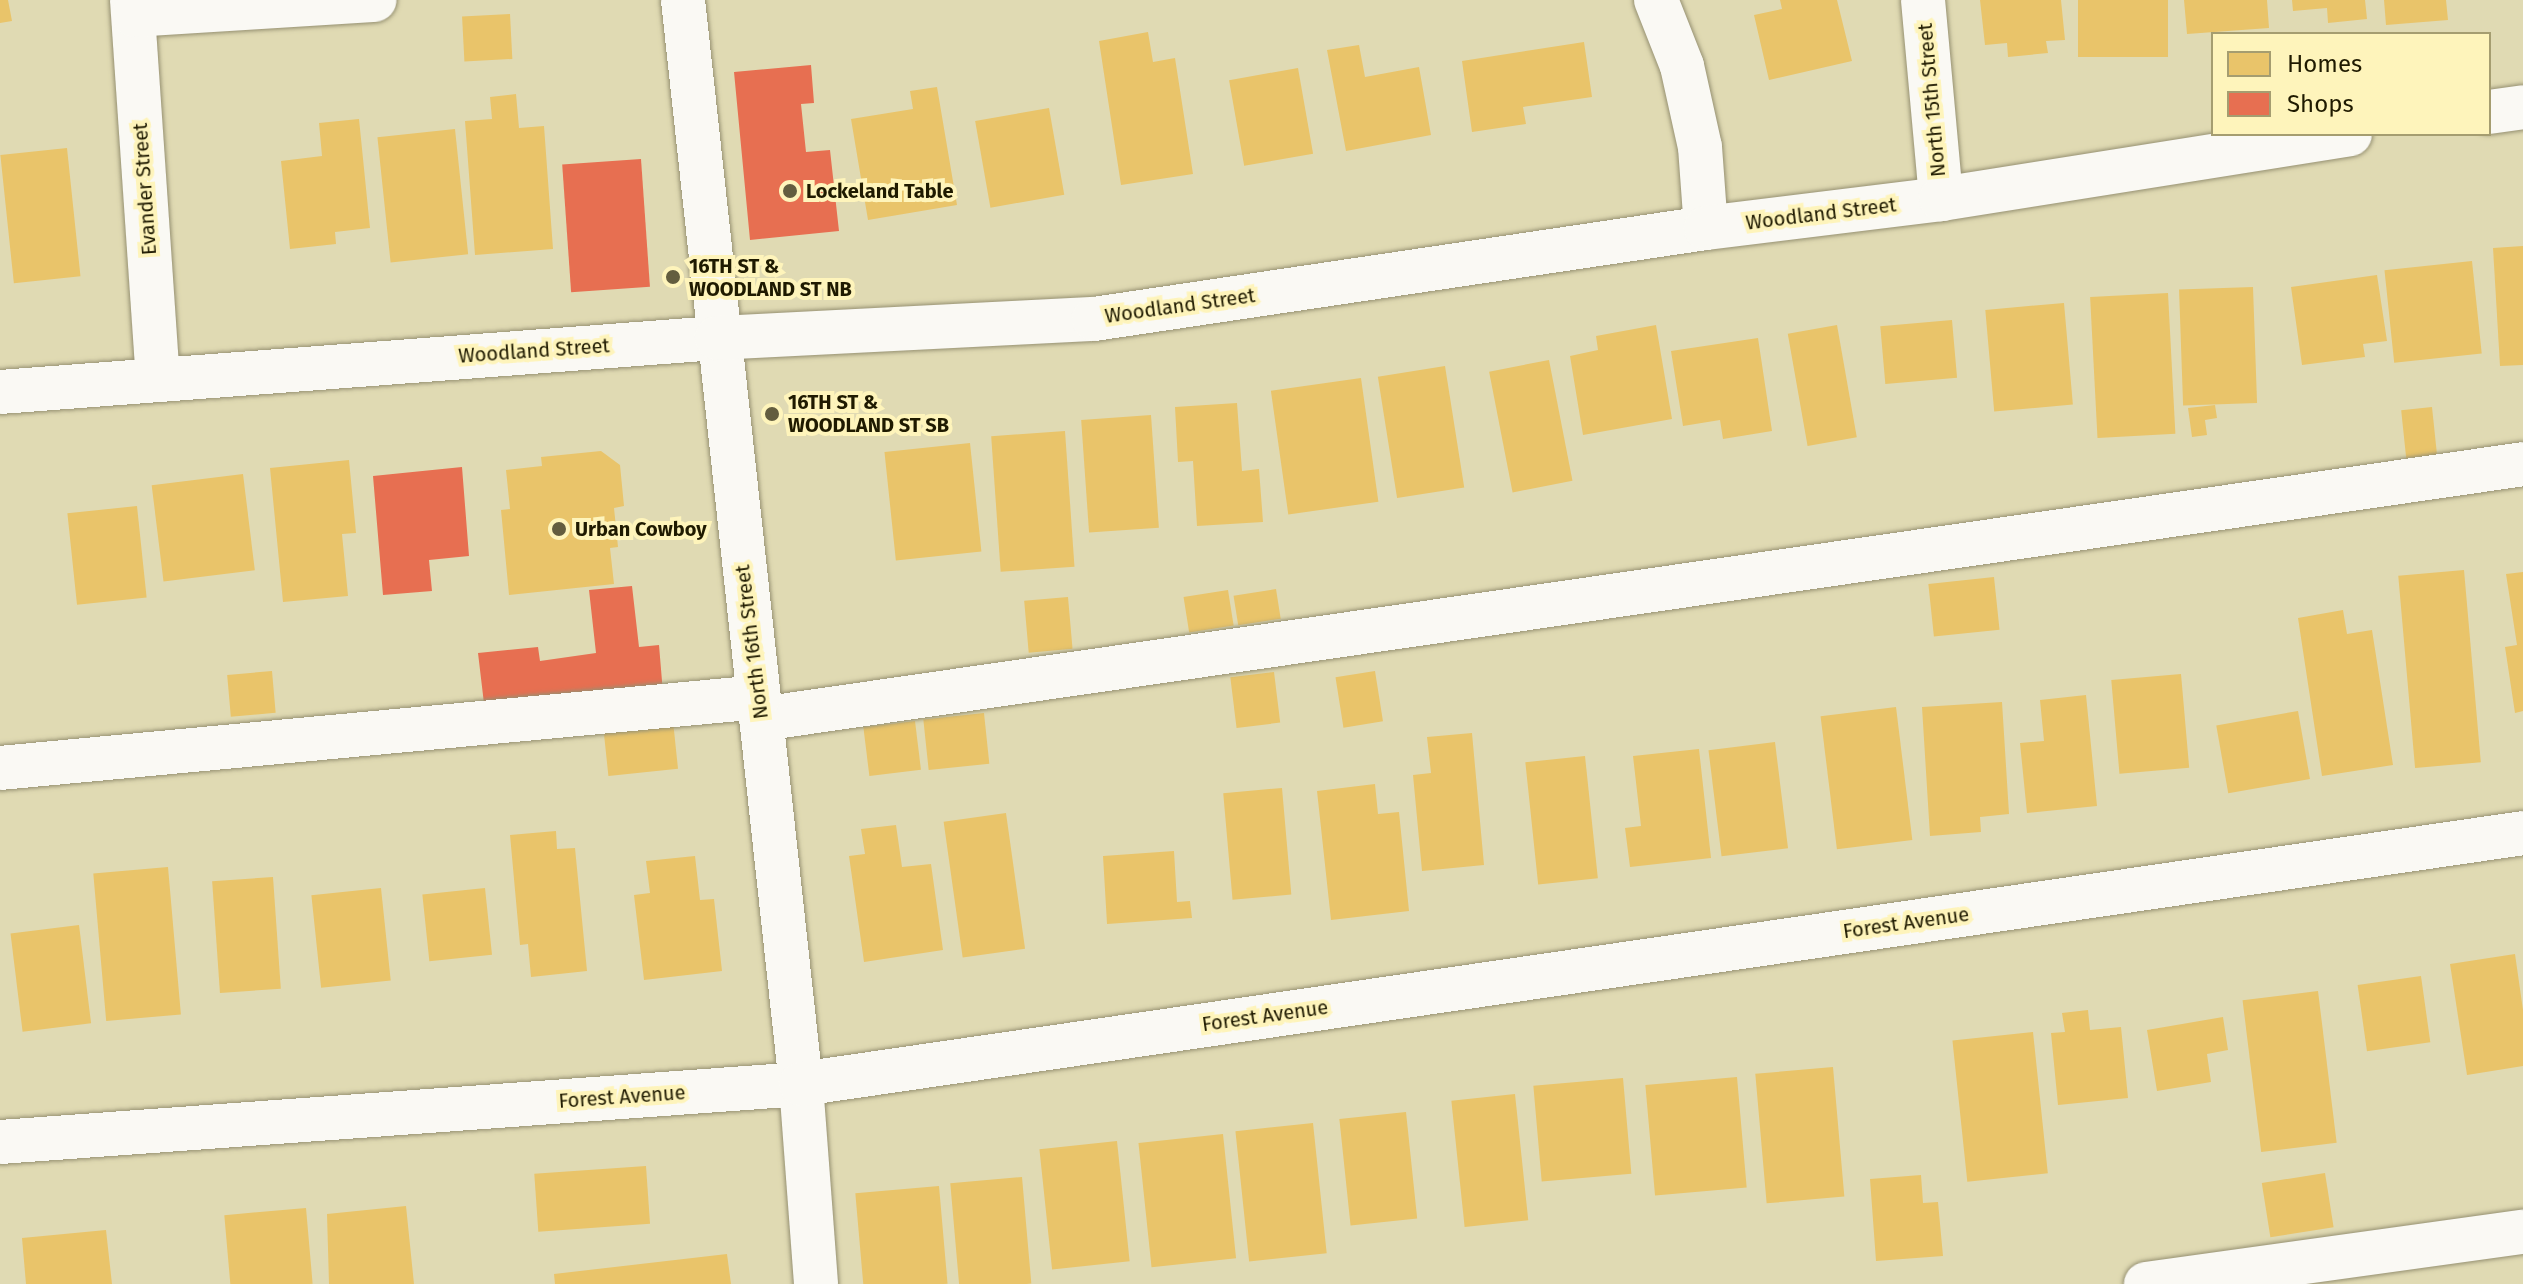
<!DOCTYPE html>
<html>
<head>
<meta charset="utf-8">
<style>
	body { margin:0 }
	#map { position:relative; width:2523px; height:1284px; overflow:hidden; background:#e0dab3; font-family:"Fira Sans",sans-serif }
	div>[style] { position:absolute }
	.homes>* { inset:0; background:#e9c46a; transform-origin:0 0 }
	.shops>* { inset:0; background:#e76f51; transform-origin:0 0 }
	.roads { filter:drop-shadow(0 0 2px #969172) drop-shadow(0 0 2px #969172) }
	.minor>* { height:44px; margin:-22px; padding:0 22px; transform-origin:22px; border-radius:22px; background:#faf9f4 }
	.dots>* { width:22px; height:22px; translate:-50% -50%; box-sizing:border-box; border:4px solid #fef4bb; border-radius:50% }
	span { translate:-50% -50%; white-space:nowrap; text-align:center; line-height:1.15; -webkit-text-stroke:8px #fef4bb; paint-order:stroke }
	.street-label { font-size:20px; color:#1f1a00 }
	.poi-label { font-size:20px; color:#1f1a00; font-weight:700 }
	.left { translate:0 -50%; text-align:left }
	.legend { position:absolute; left:2211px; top:32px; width:280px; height:104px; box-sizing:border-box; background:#fef4bb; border:2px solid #a59d70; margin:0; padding:10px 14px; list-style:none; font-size:24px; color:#1f1a00 }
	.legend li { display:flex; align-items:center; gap:16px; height:40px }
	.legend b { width:40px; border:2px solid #a59d70 }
</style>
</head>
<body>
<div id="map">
	<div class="homes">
		<i style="clip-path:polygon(0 0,8px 0,12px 21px,0 23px)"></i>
		<i style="clip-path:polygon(1780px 0,1837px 0,1852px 61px,1769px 80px,1754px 15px,1782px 9px)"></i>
		<i style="clip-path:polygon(1980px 0,2061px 0,2065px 40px,2046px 41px,2048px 53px,2008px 57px,2007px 43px,1985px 45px)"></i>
		<i style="left:2078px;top:0;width:90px;height:57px"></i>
		<i style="clip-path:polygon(2184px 0,2267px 0,2269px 28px,2187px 34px)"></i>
		<i style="clip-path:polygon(2292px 0,2365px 0,2367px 19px,2328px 23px,2327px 8px,2293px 11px)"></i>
		<i style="clip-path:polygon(2384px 0,2446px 0,2448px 20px,2386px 25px)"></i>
		<i style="left:510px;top:14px;width:45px;height:48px;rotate:87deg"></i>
		<i style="clip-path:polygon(1148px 32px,1153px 62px,1175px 58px,1193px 174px,1121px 185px,1099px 41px)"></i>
		<i style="clip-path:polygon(1584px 42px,1592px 97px,1523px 107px,1526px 124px,1472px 132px,1462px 61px)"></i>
		<i style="clip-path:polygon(1359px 45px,1365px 77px,1419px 67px,1431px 135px,1346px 151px,1327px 50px)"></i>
		<i style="left:1298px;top:68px;width:87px;height:70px;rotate:80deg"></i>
		<i style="clip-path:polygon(937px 87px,957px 205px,868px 220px,851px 119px,913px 109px,910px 91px)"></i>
		<i style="clip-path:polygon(516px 94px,519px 128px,544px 126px,553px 249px,475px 255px,465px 121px,492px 119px,490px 97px)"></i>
		<i style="left:1049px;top:108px;width:88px;height:75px;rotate:80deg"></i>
		<i style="clip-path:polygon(359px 119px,370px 228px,335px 232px,336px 244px,290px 249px,281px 161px,322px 156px,319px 123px)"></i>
		<i style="left:455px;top:129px;width:126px;height:78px;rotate:84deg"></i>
		<i style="left:67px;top:148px;width:129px;height:67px;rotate:84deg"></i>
		<i style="clip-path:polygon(2523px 246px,2523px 365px,2500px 366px,2493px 248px)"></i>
		<i style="left:2472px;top:261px;width:93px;height:88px;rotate:84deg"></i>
		<i style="clip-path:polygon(2377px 275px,2387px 341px,2363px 344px,2365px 357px,2302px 365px,2291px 287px)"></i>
		<i style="left:2253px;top:287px;width:116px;height:74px;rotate:88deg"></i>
		<i style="left:2168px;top:293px;width:141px;height:78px;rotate:87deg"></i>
		<i style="left:2064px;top:303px;width:102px;height:79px;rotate:85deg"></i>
		<i style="left:1952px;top:320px;width:58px;height:72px;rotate:85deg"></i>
		<i style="clip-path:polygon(1656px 325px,1672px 419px,1583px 435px,1570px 356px,1598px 350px,1596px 336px)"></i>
		<i style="left:1837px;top:325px;width:114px;height:50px;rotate:80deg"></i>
		<i style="clip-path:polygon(1758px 338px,1772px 431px,1723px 439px,1720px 420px,1683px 426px,1671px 351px)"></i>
		<i style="left:1549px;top:360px;width:123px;height:61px;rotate:79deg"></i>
		<i style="left:1445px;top:366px;width:123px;height:68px;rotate:81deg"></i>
		<i style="left:1361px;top:378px;width:125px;height:91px;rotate:82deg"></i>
		<i style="clip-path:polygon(1237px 403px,1242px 471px,1259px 469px,1263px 522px,1197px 526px,1193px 461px,1178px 462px,1175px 407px)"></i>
		<i style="clip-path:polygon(2215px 405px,2217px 418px,2205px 420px,2207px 435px,2192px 437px,2188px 408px)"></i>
		<i style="left:2432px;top:407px;width:48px;height:31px;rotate:84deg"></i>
		<i style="left:1151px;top:415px;width:113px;height:70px;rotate:86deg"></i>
		<i style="left:1065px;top:431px;width:136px;height:74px;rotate:86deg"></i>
		<i style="left:970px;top:443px;width:109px;height:86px;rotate:84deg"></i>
		<i style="clip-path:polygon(601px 451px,620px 465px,624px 506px,614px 508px,618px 547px,610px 548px,614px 584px,509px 595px,501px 510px,510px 509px,506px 470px,542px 466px,541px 457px)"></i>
		<i style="clip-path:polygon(349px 460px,356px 533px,342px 534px,348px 596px,283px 602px,270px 468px)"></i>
		<i style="left:243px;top:474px;width:97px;height:92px;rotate:83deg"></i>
		<i style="left:137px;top:506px;width:92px;height:70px;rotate:84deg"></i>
		<i style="left:2464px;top:570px;width:193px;height:66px;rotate:85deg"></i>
		<i style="clip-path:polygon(2523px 572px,2523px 711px,2515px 713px,2505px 647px,2517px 645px,2506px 574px)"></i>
		<i style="left:1994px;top:577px;width:53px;height:66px;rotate:84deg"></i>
		<i style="left:1276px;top:589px;width:30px;height:43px;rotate:81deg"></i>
		<i style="left:1228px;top:590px;width:36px;height:45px;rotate:81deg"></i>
		<i style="left:1068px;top:597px;width:52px;height:44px;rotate:85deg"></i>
		<i style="clip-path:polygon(2343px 610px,2347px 634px,2372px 630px,2393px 765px,2322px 776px,2298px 618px)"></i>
		<i style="left:272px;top:671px;width:42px;height:45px;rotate:85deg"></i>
		<i style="left:1375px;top:671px;width:51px;height:40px;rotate:81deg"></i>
		<i style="left:1274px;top:672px;width:51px;height:44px;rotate:83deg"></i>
		<i style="left:2181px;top:674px;width:94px;height:70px;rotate:85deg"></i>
		<i style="clip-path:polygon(2086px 695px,2097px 806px,2027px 813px,2020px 743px,2044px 741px,2040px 700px)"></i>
		<i style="clip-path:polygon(2002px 702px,2009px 814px,1980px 817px,1981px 832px,1930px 836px,1922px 707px)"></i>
		<i style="left:1896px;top:707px;width:134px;height:76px;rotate:83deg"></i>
		<i style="left:2298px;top:711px;width:69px;height:83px;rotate:80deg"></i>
		<i style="left:984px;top:713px;width:51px;height:61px;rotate:84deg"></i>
		<i style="left:673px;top:721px;width:48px;height:70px;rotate:84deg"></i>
		<i style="left:915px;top:721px;width:49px;height:52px;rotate:83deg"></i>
		<i style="clip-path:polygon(1472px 733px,1484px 865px,1422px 871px,1413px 775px,1431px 773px,1427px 737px)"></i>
		<i style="left:1775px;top:742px;width:107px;height:67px;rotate:83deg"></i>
		<i style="clip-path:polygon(1699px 749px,1711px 858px,1630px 867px,1625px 828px,1641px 826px,1633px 756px)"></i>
		<i style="left:1585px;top:756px;width:123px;height:60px;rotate:84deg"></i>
		<i style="clip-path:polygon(1375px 784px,1378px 814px,1399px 812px,1409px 911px,1331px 920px,1317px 791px)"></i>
		<i style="left:1282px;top:788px;width:107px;height:59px;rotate:85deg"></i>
		<i style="left:1006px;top:813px;width:137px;height:63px;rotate:82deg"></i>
		<i style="clip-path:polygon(896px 825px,902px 867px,931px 864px,943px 950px,864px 962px,849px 856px,865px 854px,861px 829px)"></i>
		<i style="clip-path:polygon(556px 831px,557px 849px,575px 848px,587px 971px,531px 977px,528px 944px,520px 945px,510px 835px)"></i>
		<i style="clip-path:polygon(1174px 851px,1177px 902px,1190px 901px,1192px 918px,1107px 924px,1103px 856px)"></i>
		<i style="clip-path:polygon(695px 856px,700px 900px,714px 899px,722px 971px,644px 980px,634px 895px,650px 893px,646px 861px)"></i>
		<i style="left:168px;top:867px;width:148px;height:75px;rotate:85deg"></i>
		<i style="left:273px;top:877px;width:112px;height:61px;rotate:86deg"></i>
		<i style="left:381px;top:888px;width:93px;height:70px;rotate:84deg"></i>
		<i style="left:485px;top:888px;width:67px;height:63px;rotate:84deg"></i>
		<i style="left:79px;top:925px;width:99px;height:69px;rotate:83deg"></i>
		<i style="clip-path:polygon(2515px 954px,2523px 1010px,2523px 1066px,2467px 1075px,2450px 964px)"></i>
		<i style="left:2421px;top:976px;width:67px;height:64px;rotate:82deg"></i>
		<i style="left:2318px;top:991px;width:153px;height:76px;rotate:83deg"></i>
		<i style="clip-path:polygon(2088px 1010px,2090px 1030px,2121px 1027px,2128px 1098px,2058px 1105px,2051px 1033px,2065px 1032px,2062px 1013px)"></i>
		<i style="clip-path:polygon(2223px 1017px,2228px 1050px,2207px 1054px,2211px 1082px,2157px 1091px,2147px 1030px)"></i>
		<i style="left:2033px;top:1032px;width:142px;height:81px;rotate:84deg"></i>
		<i style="left:1833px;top:1067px;width:130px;height:78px;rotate:85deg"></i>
		<i style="left:1737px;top:1077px;width:111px;height:92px;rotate:85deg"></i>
		<i style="left:1623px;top:1078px;width:96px;height:90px;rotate:85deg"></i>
		<i style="left:1515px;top:1094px;width:127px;height:64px;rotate:84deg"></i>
		<i style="left:1406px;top:1112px;width:107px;height:67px;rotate:84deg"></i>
		<i style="left:1313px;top:1123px;width:131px;height:78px;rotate:84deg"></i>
		<i style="left:1223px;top:1134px;width:125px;height:85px;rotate:84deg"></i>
		<i style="left:1117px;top:1141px;width:121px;height:78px;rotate:84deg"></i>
		<i style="left:646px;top:1166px;width:58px;height:112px;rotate:86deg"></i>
		<i style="left:2325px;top:1173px;width:55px;height:64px;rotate:81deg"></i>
		<i style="clip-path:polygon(1921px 1175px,1923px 1203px,1938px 1202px,1943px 1256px,1876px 1261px,1870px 1179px)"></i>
		<i style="left:1022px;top:1177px;width:107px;height:72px;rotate:85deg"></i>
		<i style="left:939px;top:1186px;width:98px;height:84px;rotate:85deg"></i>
		<i style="clip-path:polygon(406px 1206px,414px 1284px,329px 1284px,327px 1214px)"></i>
		<i style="left:306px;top:1208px;width:76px;height:82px;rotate:85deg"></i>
		<i style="clip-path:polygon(106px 1230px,112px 1284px,26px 1284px,22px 1238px)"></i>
		<i style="clip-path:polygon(727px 1254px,731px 1284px,555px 1284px,554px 1274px)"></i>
	</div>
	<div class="shops">
		<i style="clip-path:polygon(811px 65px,814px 103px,801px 104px,806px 152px,830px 150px,839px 231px,750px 240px,734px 72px)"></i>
		<i style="left:641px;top:159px;width:128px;height:79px;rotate:86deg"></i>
		<i style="clip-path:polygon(462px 467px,469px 556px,429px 560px,432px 591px,383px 595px,373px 476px)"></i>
		<i style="clip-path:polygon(632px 586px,639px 647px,659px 645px,663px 693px,485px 712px,478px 653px,538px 647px,540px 661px,596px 653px,589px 590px)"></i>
	</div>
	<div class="roads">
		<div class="minor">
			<i style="left:132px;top:0;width:378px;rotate:86.1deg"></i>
			<i style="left:683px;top:0;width:1090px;rotate:83.79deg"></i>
			<i style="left:801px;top:1084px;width:201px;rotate:85.7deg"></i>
			<i style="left:1656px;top:0;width:71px;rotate:68.5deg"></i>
			<i style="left:1682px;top:66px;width:83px;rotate:77.5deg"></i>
			<i style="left:1700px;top:147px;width:81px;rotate:85.8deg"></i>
			<i style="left:1923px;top:0;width:200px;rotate:84.8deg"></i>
			<i style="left:134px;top:15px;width:241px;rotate:-3.6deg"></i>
			<i style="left:2489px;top:112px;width:34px;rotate:-8deg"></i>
			<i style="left:0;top:392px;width:719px;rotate:-4.31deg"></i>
			<i style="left:717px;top:338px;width:377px;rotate:-2.9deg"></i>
			<i style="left:1094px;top:319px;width:619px;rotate:-8.46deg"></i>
			<i style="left:1706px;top:228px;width:237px;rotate:-7deg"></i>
			<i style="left:1941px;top:199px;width:414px;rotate:-9deg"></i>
			<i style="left:761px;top:719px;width:1780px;rotate:-8.23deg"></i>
			<i style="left:0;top:768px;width:762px;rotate:-5.34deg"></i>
			<i style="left:0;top:1142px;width:803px;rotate:-4.14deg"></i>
			<i style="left:801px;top:1084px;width:1740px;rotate:-8.29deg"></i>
			<i style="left:2146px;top:1284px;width:381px;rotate:-7.9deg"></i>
		</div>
	</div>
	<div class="dots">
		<i style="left:790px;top:191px;background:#635d3f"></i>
		<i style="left:673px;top:277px;background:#635d3f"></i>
		<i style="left:772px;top:414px;background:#635d3f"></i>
		<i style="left:559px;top:529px;background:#635d3f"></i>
	</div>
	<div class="street-label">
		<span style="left:1932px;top:100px;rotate:-95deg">North 15th Street</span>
		<span style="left:145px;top:189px;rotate:-94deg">Evander Street</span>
		<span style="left:1821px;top:214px;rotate:-7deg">Woodland Street</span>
		<span style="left:1180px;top:306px;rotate:-8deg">Woodland Street</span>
		<span style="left:534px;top:351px;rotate:-4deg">Woodland Street</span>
		<span style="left:752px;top:642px;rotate:-97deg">North 16th Street</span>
		<span style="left:1906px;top:923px;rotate:-8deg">Forest Avenue</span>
		<span style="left:1265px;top:1016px;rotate:-8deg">Forest Avenue</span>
		<span style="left:622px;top:1097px;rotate:-4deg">Forest Avenue</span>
	</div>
	<div class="poi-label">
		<span class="left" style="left:806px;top:191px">Lockeland Table</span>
		<span class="left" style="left:689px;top:278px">16TH ST &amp;<br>WOODLAND ST NB</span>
		<span class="left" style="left:788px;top:414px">16TH ST &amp;<br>WOODLAND ST SB</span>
		<span class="left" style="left:575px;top:529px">Urban Cowboy</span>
	</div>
	<ul class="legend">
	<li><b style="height:22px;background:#e9c46a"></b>Homes</li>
	<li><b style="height:22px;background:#e76f51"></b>Shops</li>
	</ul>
</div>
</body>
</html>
